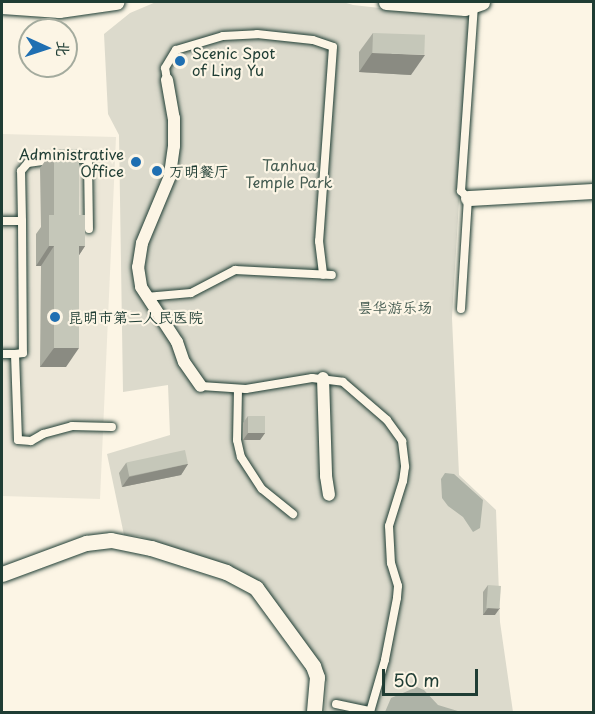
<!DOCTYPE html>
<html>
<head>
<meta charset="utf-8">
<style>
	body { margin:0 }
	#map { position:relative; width:595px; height:714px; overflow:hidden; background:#fcf5e5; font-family:"Playpen Sans","LXGW WenKai TC",sans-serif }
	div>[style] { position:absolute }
	.built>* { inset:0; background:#ece7d8 }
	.green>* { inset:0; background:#dcdacc }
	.water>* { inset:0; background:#aeb3a7 }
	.roads { filter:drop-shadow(0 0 2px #1f3d34) drop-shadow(0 0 2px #1f3d34) }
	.service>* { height:8px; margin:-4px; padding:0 4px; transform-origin:4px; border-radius:4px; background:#fcf5e5 }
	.pedestrian>* { height:12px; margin:-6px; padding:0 6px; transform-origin:6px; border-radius:6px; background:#fcf5e5 }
	.minor>* { height:15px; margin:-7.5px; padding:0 7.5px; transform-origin:7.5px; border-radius:7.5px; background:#fcf5e5 }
	.wall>* { inset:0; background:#a9ab9f }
	.shaded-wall>* { inset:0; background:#8a8b82 }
	.building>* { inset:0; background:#c5c7b9; transform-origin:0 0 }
	.dots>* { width:16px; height:16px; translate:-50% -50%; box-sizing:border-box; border:3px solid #fcf5e5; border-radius:50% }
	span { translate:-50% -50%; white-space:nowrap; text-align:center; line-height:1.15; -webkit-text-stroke:4.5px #fcf5e5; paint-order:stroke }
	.poi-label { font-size:15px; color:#1f3d34 }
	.left { translate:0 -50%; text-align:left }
	.right { translate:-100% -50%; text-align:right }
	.park-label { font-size:15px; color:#455c52 }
	.frame { position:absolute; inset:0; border:3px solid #1f3d34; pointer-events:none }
	.north { position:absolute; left:18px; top:18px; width:60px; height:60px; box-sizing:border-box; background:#fcf5e5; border:2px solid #a4ab9e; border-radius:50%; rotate:93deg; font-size:16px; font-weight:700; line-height:24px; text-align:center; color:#1f3d34 }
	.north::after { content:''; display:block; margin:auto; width:21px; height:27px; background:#1f6fb2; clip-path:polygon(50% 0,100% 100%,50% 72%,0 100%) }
	.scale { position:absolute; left:382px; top:669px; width:96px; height:27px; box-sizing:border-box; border:3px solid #1f3d34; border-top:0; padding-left:8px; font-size:18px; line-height:21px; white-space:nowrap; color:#1f3d34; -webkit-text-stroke:4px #fcf5e5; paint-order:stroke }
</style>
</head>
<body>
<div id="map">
	<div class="built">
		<i style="clip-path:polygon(2px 134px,116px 137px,100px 499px,2px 496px)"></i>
	</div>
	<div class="green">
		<i style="clip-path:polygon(156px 2px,343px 2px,353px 5px,470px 18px,452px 318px,459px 475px,496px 510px,500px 622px,513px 712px,325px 712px,327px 682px,253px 578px,139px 536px,124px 535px,107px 454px,170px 435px,168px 385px,123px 392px,119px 135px,108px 114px,104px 34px,130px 13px)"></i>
	</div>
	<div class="water">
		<i style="clip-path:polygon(445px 473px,454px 474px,483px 500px,480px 528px,473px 532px,463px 517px,448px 506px,442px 498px,441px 479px)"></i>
		<i style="clip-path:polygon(417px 687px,424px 690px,438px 705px,461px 712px,385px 712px,391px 698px)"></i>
	</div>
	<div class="roads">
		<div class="service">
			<i style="left:167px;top:80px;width:12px;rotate:-99deg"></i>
			<i style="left:165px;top:68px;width:21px;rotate:-59deg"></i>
			<i style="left:176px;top:50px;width:49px;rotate:-16.6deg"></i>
			<i style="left:223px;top:36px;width:34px;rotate:-3deg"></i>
			<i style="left:257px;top:34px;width:56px;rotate:6.1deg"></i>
			<i style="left:313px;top:40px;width:21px;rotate:19deg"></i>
			<i style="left:333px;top:47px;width:195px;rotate:94.1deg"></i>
			<i style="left:319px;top:241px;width:34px;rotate:83deg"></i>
			<i style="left:70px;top:159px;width:18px"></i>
			<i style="left:88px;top:159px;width:70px;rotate:89.2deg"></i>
			<i style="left:2px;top:221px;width:20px"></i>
			<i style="left:22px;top:221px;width:132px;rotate:89.6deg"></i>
			<i style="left:23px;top:353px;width:8px;rotate:173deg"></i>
			<i style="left:22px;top:221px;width:50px;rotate:-91.1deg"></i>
			<i style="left:21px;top:171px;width:11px;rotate:-49deg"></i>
			<i style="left:28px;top:163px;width:27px;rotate:-8deg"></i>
			<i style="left:146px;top:297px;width:45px;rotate:-5.1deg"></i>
			<i style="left:191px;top:293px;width:50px;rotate:-27.6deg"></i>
			<i style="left:235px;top:270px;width:97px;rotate:3deg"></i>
			<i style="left:461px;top:309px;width:111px;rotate:-86.4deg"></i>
			<i style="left:468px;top:198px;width:10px;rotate:-135deg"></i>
			<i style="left:461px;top:191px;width:185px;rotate:-86deg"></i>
			<i style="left:2px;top:354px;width:13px"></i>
			<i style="left:15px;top:354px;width:86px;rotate:88deg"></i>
			<i style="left:18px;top:440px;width:13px;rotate:4deg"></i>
			<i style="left:31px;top:441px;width:14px;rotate:-30deg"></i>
			<i style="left:43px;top:434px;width:30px;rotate:-15deg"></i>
			<i style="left:72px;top:426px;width:40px;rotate:1.4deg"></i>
			<i style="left:201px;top:386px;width:45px;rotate:3.8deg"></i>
			<i style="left:246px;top:389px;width:67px;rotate:-9.5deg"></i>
			<i style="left:312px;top:378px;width:31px;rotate:7deg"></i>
			<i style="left:343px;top:382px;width:58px;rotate:40.8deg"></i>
			<i style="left:387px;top:420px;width:26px;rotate:54deg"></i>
			<i style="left:402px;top:441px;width:26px;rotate:83deg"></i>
			<i style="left:405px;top:467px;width:14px;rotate:98deg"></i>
			<i style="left:403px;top:481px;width:47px;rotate:107.3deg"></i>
			<i style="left:389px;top:526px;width:37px;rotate:87deg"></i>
			<i style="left:391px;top:563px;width:24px;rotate:73deg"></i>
			<i style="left:398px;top:586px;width:12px;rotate:95deg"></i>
			<i style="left:397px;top:598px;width:63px;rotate:101deg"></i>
			<i style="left:385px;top:660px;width:54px;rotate:106.1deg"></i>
			<i style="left:238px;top:389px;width:51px;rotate:91.1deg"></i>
			<i style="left:237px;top:440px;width:17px;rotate:77deg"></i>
			<i style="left:241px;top:457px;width:38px;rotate:57deg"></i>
			<i style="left:262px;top:489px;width:40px;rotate:39deg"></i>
			<i style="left:336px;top:704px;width:35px;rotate:12deg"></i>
		</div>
		<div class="pedestrian">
			<i style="left:167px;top:80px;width:39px;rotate:80deg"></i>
			<i style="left:174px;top:118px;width:28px;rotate:90deg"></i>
			<i style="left:174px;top:146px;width:30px;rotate:98deg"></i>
			<i style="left:170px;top:176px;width:73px;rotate:112.7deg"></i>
			<i style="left:142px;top:243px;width:24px;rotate:99deg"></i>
			<i style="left:138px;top:267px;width:20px;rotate:81deg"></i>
			<i style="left:141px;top:287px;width:66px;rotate:56.8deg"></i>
			<i style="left:177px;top:342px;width:21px;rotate:71deg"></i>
			<i style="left:184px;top:362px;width:29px;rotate:55deg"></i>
			<i style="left:323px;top:378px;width:98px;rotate:88.2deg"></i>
			<i style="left:326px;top:476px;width:19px;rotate:81deg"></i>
		</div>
		<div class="minor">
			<i style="left:386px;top:2px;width:79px;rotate:4.3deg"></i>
			<i style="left:465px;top:8px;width:18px;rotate:-19deg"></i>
			<i style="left:2px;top:6px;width:57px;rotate:4deg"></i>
			<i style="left:59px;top:10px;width:58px;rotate:-8deg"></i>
			<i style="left:468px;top:198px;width:126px;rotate:-3.2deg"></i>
			<i style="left:2px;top:574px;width:90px;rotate:-20.3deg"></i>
			<i style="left:86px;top:543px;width:25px;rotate:-7deg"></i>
			<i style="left:111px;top:540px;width:41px;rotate:11.3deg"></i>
			<i style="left:151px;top:548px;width:79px;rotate:17.7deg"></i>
			<i style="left:226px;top:572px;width:34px;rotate:28deg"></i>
			<i style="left:256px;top:588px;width:97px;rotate:53.8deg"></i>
			<i style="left:313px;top:666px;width:12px;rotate:70deg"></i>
			<i style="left:317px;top:677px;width:35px;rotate:95deg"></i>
		</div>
	</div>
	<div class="wall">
		<i style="clip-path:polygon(373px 33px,411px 75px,359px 72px,359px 52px)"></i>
		<i style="clip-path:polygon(54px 149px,79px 215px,85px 246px,79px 255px,66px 367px,40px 367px,41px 266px,36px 266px,36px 234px,41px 227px,40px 168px)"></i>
		<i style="clip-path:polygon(248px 416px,265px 433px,260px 440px,243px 440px,243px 423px)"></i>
		<i style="clip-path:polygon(126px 463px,188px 464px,181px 475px,122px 487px,119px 473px)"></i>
		<i style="clip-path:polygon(488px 585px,495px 615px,483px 615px,483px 592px)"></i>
	</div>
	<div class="shaded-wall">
		<i style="clip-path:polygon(372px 53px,425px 55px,411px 75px,359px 72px)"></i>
		<i style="clip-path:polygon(49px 246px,54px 246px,41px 266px,36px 266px)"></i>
		<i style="clip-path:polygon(79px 246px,85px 246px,72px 266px)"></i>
		<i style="clip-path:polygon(54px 348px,79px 348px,66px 367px,40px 367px)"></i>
		<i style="clip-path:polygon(248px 433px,265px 433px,260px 440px,243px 440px)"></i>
		<i style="clip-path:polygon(188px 464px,181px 475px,122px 487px,129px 477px)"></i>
		<i style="clip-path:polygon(488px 608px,500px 608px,495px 615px,483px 615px)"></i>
	</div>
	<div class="building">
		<i style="left:373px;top:33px;width:52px;height:20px;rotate:2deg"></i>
		<i style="clip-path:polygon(54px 149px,79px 149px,79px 215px,85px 215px,85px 246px,79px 246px,79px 348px,54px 348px,54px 246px,49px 246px,49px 215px,54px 215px)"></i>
		<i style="left:248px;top:416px;width:17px;height:17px"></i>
		<i style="left:185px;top:450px;width:14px;height:60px;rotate:78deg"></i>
		<i style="left:488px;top:585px;width:13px;height:23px;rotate:4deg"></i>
	</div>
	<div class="dots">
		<i style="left:180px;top:61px;background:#1f6fb2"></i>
		<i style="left:136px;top:162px;background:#1f6fb2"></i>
		<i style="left:157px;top:171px;background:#1f6fb2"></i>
		<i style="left:55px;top:317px;background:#1f6fb2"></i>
	</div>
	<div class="poi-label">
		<span class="left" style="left:192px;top:61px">Scenic Spot<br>of Ling Yu</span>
		<span class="right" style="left:124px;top:162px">Administrative<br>Office</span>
		<span class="left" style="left:169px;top:171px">万明餐厅</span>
		<span class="left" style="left:68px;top:317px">昆明市第二人民医院</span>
	</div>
	<div class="park-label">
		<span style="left:289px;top:173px">Tanhua<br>Temple Park</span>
		<span style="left:395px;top:307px">昙华游乐场</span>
	</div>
	<div class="frame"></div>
	<div class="north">北</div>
	<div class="scale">50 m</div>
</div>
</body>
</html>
